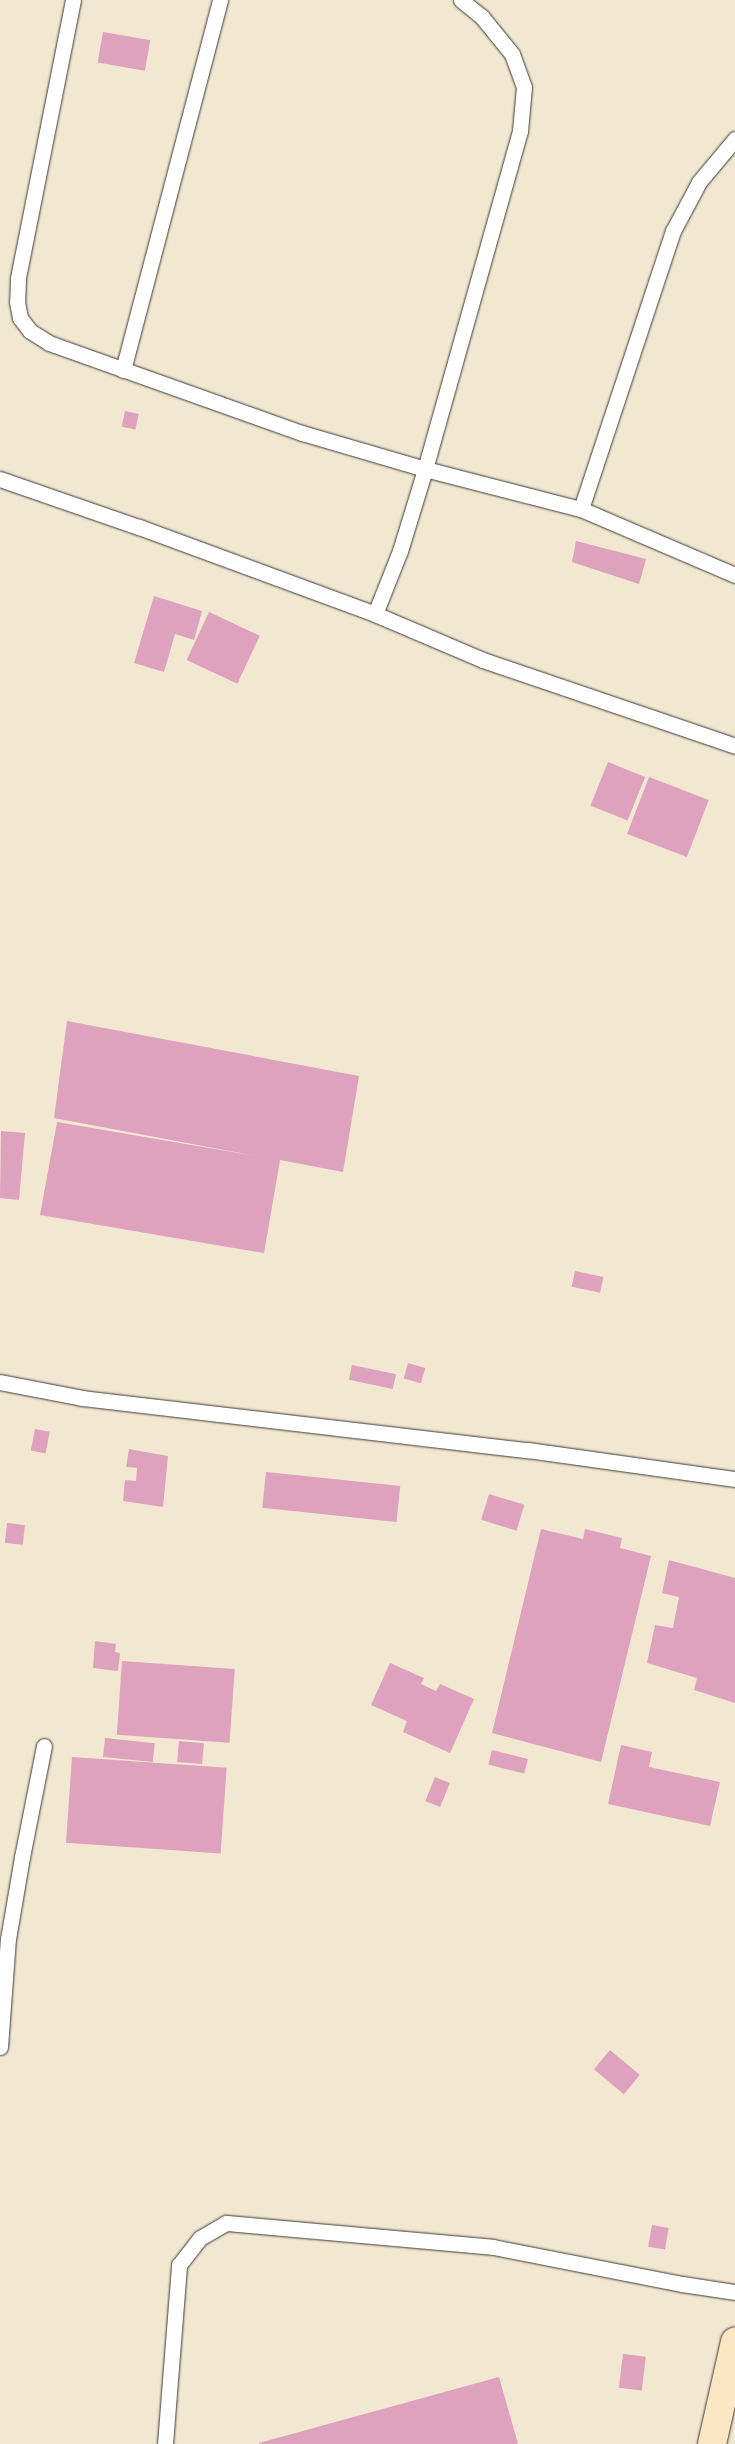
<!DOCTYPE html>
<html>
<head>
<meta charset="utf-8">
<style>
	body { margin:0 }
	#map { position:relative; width:735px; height:2444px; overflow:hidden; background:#f2e7d0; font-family:"Patrick Hand",sans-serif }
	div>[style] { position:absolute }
	.building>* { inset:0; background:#dea2be; transform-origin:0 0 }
	.roads { filter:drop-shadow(0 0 1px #3c3a37) drop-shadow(0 0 1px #3c3a37) }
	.lane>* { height:15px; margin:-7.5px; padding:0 7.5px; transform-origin:7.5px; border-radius:7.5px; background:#fff }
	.secondary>* { height:28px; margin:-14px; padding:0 14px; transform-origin:14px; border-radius:14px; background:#fbe7c3 }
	span { translate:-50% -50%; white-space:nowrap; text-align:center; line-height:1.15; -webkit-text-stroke:4px #f7f3e8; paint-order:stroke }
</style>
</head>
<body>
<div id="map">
	<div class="building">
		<i style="left:103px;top:32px;width:48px;height:31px;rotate:10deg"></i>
		<i style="left:125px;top:411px;width:14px;height:16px;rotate:12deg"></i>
		<i style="clip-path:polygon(576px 541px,646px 559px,639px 584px,572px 562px)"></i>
		<i style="clip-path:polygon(154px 596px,202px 611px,194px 640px,175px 634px,164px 672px,134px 663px)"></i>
		<i style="left:209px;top:612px;width:56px;height:53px;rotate:25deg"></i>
		<i style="left:608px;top:762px;width:40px;height:47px;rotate:22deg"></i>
		<i style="left:649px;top:777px;width:64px;height:61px;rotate:21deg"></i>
		<i style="clip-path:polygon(67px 1021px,359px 1076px,343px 1172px,280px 1160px,264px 1253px,40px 1215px,57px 1122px,256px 1156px,54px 1118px)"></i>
		<i style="clip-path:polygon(1px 1131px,25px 1133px,19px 1200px,0 1198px)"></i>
		<i style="left:575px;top:1271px;width:29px;height:16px;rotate:12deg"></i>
		<i style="left:408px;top:1363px;width:18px;height:16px;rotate:16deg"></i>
		<i style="left:352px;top:1365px;width:45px;height:15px;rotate:12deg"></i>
		<i style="left:35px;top:1429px;width:15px;height:22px;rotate:11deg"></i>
		<i style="clip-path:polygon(129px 1449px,168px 1456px,163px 1507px,123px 1501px,125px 1480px,136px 1481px,137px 1468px,126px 1467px)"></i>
		<i style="left:266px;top:1472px;width:135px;height:36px;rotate:6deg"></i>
		<i style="left:489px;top:1494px;width:37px;height:27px;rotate:17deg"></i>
		<i style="left:7px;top:1523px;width:18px;height:20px;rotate:6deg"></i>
		<i style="clip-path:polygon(541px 1529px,583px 1539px,585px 1529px,622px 1538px,620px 1548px,651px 1556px,601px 1762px,492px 1733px)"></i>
		<i style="clip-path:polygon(669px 1560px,735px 1578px,735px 1703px,694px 1690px,697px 1678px,647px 1663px,655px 1625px,673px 1628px,679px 1597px,662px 1593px)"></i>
		<i style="clip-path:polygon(95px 1641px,116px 1644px,115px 1652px,120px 1653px,118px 1671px,93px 1668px)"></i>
		<i style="left:122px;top:1661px;width:113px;height:74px;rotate:4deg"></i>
		<i style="clip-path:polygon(390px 1663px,424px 1678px,421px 1684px,436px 1691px,440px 1684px,474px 1699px,450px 1753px,403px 1732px,407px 1721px,371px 1705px)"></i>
		<i style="left:105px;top:1738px;width:50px;height:19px;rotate:6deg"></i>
		<i style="left:179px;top:1741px;width:25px;height:21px;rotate:5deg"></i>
		<i style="clip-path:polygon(621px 1745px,652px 1752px,649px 1767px,720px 1782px,710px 1826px,608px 1804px)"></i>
		<i style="left:492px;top:1750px;width:37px;height:15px;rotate:14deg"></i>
		<i style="left:72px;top:1757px;width:155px;height:86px;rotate:4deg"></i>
		<i style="left:435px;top:1777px;width:16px;height:26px;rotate:22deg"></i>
		<i style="left:610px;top:2050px;width:39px;height:25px;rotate:40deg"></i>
		<i style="left:652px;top:2225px;width:17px;height:22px;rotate:10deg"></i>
		<i style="left:623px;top:2354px;width:23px;height:34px;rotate:7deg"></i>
		<i style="clip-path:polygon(499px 2377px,518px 2444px,259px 2444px,259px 2443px)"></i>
	</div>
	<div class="roads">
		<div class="lane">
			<i style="left:73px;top:0;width:284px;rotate:101.2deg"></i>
			<i style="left:18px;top:279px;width:23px;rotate:92deg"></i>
			<i style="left:17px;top:302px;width:16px;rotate:79deg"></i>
			<i style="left:20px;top:318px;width:16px;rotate:52deg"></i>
			<i style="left:30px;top:331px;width:22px;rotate:32deg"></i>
			<i style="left:49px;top:343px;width:269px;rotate:19.6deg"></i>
			<i style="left:302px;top:433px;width:128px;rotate:16.3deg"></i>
			<i style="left:425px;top:469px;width:161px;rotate:14.4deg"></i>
			<i style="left:581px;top:509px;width:168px;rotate:23.2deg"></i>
			<i style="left:123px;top:370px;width:383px;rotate:-75.3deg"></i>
			<i style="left:0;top:479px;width:147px;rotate:19.1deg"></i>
			<i style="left:139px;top:527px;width:252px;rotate:20.2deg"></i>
			<i style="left:375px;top:614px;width:117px;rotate:23.1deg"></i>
			<i style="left:483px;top:660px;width:266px;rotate:18.8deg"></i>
			<i style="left:581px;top:509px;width:293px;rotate:-71.7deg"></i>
			<i style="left:673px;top:231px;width:55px;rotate:-62deg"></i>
			<i style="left:699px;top:182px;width:56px;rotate:-50.1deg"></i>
			<i style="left:375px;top:614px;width:68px;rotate:-68.4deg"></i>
			<i style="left:400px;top:551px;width:86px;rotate:-73deg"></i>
			<i style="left:425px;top:469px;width:351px;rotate:-74.3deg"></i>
			<i style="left:520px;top:131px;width:44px;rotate:-84.8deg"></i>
			<i style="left:524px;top:87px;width:35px;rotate:-110deg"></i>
			<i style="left:512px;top:54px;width:48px;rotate:-129deg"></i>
			<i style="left:482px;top:17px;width:27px;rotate:-141deg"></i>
			<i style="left:0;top:1382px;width:84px;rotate:11deg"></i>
			<i style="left:82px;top:1398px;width:449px;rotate:6.7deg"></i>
			<i style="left:528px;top:1450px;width:209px;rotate:8deg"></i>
			<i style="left:0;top:2047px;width:108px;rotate:-85.8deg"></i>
			<i style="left:8px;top:1939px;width:83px;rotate:-80.3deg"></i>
			<i style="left:22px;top:1857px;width:113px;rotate:-78.8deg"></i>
			<i style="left:165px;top:2444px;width:180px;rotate:-85.5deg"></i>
			<i style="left:179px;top:2265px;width:34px;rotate:-52deg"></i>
			<i style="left:200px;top:2238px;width:30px;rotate:-30deg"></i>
			<i style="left:226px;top:2223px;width:268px;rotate:5.1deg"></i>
			<i style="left:493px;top:2247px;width:193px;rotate:11.1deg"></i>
			<i style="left:682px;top:2284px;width:54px;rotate:8.6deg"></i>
		</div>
		<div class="secondary">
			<i style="left:712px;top:2444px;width:105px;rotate:-77.3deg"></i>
		</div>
	</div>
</div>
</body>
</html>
